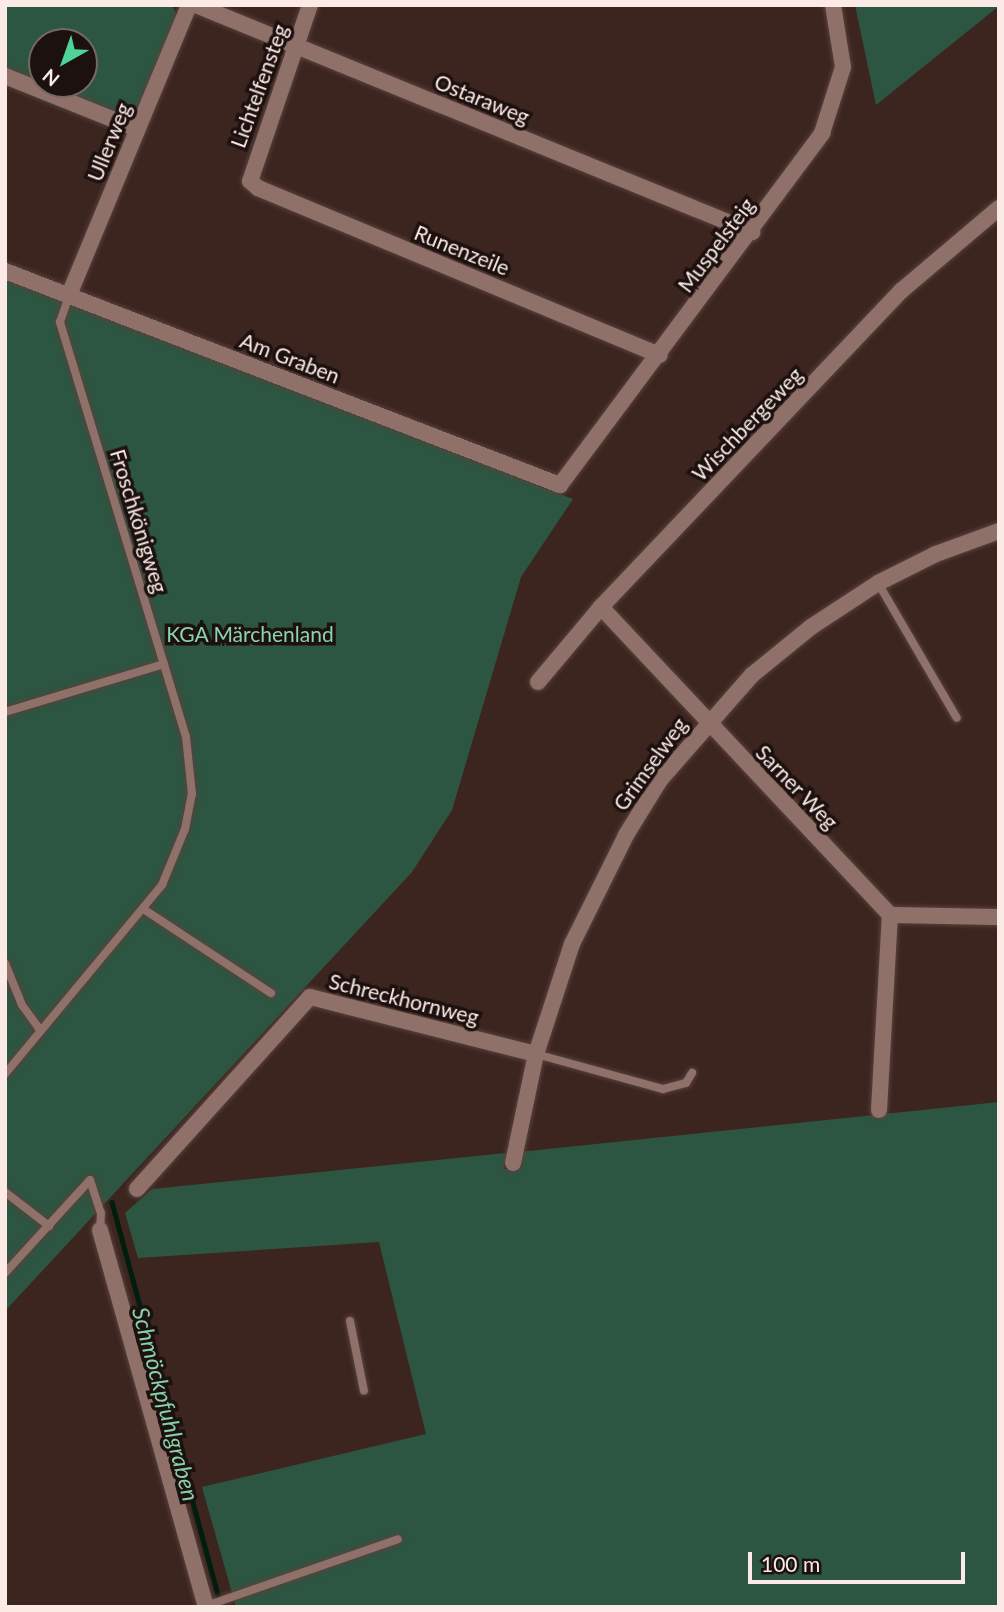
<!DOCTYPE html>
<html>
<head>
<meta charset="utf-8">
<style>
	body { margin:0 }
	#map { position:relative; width:1004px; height:1612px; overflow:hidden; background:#3d251f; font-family:Lato,sans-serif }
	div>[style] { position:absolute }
	.green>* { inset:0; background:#2d5642 }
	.stream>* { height:4.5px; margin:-2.25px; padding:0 2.25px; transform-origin:2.25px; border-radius:2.25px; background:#001d0e }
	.roads { filter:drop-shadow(0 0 2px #57423d) drop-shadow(0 0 2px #57423d) }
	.service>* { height:8px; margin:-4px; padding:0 4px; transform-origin:4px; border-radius:4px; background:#8f716a }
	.minor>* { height:16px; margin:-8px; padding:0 8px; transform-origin:8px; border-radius:8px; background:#8f716a }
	span { translate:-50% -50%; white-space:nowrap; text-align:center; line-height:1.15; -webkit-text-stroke:7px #1c110f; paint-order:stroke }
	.street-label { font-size:21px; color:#fbeae5 }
	.park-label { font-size:21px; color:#8ad4ae }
	.water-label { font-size:23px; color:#87d1ab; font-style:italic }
	.frame { position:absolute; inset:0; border:7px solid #fbeae5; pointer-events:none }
	.north { position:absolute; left:28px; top:28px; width:70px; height:70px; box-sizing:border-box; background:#1c110f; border:2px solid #756865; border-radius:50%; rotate:220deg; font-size:19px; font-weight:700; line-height:28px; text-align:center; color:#fbeae5 }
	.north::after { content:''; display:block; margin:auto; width:24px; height:32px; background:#4ed399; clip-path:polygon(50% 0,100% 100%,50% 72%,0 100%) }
	.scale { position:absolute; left:748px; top:1552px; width:217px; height:32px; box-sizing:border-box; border:4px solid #fbeae5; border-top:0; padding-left:9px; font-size:21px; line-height:24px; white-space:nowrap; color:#fbeae5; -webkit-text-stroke:5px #1c110f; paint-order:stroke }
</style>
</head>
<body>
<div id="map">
	<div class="green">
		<i style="clip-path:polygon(evenodd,5px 5px,172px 5px,178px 18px,140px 109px,120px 117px,5px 72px,5px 5px,42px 42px,84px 42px,84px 84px,42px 84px,42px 42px)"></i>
		<i style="clip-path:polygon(855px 5px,999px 5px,999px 6px,876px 105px)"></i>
		<i style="clip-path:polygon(5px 278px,573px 499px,521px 577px,452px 810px,412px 872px,5px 1311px)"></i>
		<i style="clip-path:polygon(999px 1102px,999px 1607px,236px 1607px,202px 1487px,426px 1434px,379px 1242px,138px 1258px,125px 1213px,152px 1189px,506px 1153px,504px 1169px,517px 1169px,519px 1152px)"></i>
	</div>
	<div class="stream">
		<i style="left:112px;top:1202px;width:419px;rotate:74.9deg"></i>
	</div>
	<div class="roads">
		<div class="service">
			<i style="left:878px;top:583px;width:156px;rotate:59.7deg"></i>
			<i style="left:5px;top:712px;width:166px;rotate:-16.8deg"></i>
			<i style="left:145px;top:910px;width:151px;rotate:33.4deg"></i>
			<i style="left:5px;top:963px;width:45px;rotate:68deg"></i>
			<i style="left:22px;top:1005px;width:32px;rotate:54deg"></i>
			<i style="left:536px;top:1054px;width:132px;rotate:15.4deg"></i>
			<i style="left:663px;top:1089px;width:24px;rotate:-15deg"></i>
			<i style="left:686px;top:1083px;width:12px;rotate:-59deg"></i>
			<i style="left:5px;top:1074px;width:246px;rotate:-50.3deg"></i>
			<i style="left:162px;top:885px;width:61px;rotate:-67.7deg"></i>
			<i style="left:185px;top:829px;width:36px;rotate:-79deg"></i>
			<i style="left:192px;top:794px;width:57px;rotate:-96deg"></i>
			<i style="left:186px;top:737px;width:434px;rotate:-106.9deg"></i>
			<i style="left:60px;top:322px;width:28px;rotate:-71deg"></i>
			<i style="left:5px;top:1192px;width:56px;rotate:37.7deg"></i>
			<i style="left:5px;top:1273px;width:126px;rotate:-47.6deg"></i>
			<i style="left:90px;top:1180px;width:35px;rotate:72deg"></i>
			<i style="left:101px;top:1213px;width:17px;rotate:93deg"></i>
			<i style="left:350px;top:1321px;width:71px;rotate:78.7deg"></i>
			<i style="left:206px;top:1606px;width:203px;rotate:-19.2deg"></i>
		</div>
		<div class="minor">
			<i style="left:196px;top:5px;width:601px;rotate:22.21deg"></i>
			<i style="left:310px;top:5px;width:186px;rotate:108.8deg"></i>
			<i style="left:250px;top:181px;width:11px;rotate:41deg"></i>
			<i style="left:258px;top:188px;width:435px;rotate:22.6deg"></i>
			<i style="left:5px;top:76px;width:142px;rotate:21.9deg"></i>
			<i style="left:5px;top:271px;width:595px;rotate:21.09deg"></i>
			<i style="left:560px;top:485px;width:439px;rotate:-53.3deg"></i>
			<i style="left:822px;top:133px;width:69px;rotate:-72.3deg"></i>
			<i style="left:843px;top:67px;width:63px;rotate:-99.2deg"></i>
			<i style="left:69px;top:295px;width:314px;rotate:-67.5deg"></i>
			<i style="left:601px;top:607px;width:422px;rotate:46.8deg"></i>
			<i style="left:890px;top:915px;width:109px;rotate:1.1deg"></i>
			<i style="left:538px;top:682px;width:98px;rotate:-50deg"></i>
			<i style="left:601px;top:607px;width:436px;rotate:-46.5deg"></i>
			<i style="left:901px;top:291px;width:128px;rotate:-40.3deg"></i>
			<i style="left:879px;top:1110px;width:195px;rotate:-86.8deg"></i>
			<i style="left:513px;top:1163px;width:111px;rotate:-78.1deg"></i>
			<i style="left:536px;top:1054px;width:116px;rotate:-71.9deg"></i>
			<i style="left:572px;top:944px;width:122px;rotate:-63.6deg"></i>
			<i style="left:626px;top:835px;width:65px;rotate:-58.3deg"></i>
			<i style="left:660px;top:780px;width:140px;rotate:-48.8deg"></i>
			<i style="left:752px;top:675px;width:76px;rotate:-39.1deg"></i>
			<i style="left:811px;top:627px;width:80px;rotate:-33.3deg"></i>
			<i style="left:878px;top:583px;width:65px;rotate:-26.6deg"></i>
			<i style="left:936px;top:554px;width:67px;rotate:-20.1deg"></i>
			<i style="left:137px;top:1189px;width:258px;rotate:-48deg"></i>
			<i style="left:310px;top:997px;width:233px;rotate:14.2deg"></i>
			<i style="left:100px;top:1230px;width:392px;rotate:74.3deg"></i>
		</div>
	</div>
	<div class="street-label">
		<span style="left:259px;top:86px;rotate:-70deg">Lichtelfensteg</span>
		<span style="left:482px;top:99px;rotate:22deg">Ostaraweg</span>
		<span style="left:109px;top:142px;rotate:-68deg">Ullerweg</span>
		<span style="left:716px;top:245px;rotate:-53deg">Muspelsteig</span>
		<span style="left:462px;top:250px;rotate:22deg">Runenzeile</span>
		<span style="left:290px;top:358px;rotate:21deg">Am Graben</span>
		<span style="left:747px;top:424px;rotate:-46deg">Wischbergeweg</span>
		<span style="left:139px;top:521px;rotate:73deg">Froschkönigweg</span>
		<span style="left:650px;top:764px;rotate:-54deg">Grimselweg</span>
		<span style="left:797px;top:787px;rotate:46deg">Sarner Weg</span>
		<span style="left:404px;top:999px;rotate:14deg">Schreckhornweg</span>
	</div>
	<div class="park-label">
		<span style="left:250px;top:634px">KGA Märchenland</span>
	</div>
	<div class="water-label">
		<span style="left:166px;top:1404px;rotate:75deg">Schmöckpfuhlgraben</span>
	</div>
	<div class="frame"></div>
	<div class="north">N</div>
	<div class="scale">100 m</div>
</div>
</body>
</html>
